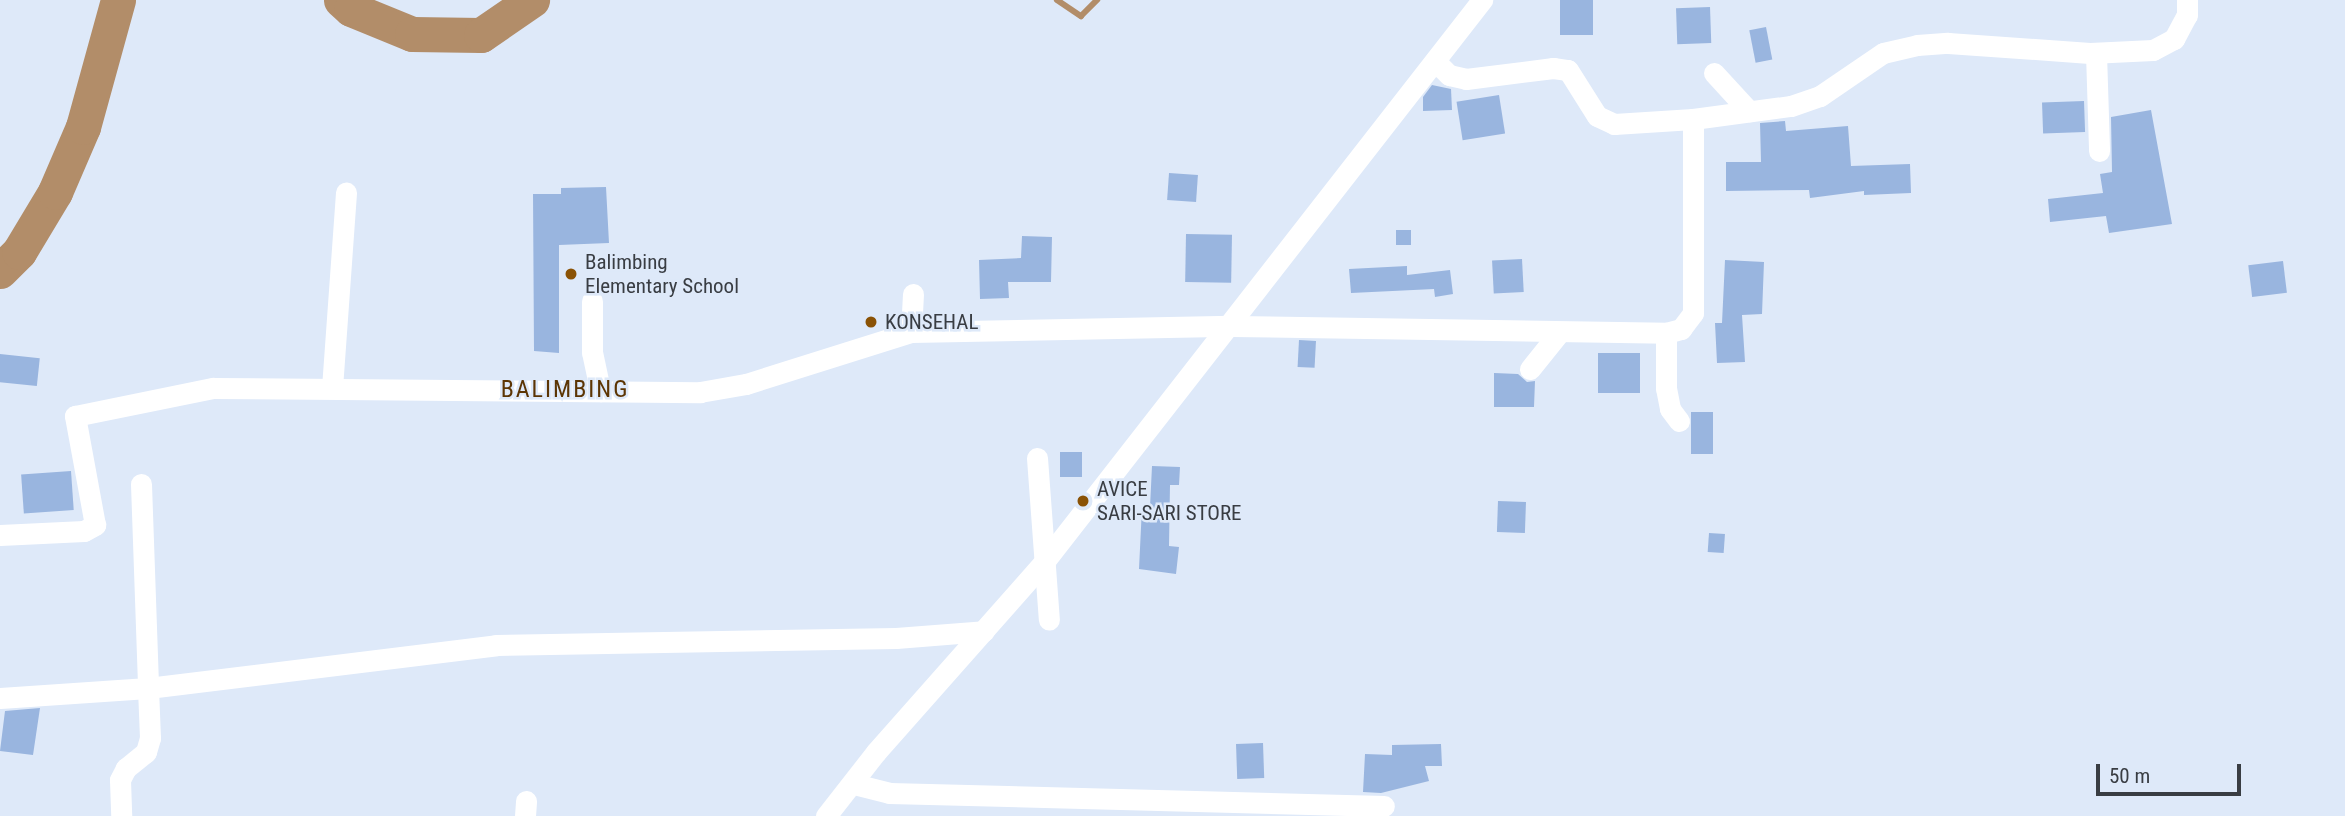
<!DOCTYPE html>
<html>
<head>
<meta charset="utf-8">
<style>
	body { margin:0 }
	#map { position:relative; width:2345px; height:816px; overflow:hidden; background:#dee9f9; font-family:"Roboto Condensed",sans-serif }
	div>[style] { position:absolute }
	.stream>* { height:6px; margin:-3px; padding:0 3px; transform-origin:3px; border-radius:3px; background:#b28d69 }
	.river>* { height:35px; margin:-17.5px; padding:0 17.5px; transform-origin:17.5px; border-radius:17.5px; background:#b28d69 }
	.building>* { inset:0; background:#99b5df; transform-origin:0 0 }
	.minor>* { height:21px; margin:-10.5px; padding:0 10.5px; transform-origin:10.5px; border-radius:10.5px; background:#fff }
	.dots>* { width:19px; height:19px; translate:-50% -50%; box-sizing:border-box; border:4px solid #dee9f9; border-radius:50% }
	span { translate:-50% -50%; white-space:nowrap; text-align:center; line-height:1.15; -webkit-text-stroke:5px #dee9f9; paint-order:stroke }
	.poi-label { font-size:21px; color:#393d43 }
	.left { translate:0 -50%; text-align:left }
	.quarter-label { font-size:24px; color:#5c3504; letter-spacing:2px }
	.scale { position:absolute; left:2096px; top:764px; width:145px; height:32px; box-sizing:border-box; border:4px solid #393d43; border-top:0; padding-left:9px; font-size:21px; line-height:24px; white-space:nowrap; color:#393d43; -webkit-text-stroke:5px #dee9f9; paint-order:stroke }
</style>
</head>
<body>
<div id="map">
	<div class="stream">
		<i style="left:1057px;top:0;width:29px;rotate:34deg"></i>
		<i style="left:1081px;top:16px;width:23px;rotate:-45deg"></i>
	</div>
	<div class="river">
		<i style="left:341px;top:0;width:13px;rotate:42deg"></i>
		<i style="left:351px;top:9px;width:66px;rotate:22.3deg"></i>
		<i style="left:412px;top:34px;width:69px;rotate:0.8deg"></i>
		<i style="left:481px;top:35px;width:62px;rotate:-34.5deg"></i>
		<i style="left:0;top:271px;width:27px;rotate:-45deg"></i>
		<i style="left:19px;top:252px;width:70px;rotate:-59deg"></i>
		<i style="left:55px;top:192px;width:71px;rotate:-66.7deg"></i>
		<i style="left:83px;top:127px;width:132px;rotate:-74.6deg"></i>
	</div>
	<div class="building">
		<i style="left:1560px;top:0;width:33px;height:35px"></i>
		<i style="left:1710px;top:7px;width:36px;height:34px;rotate:88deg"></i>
		<i style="left:1766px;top:27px;width:33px;height:17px;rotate:79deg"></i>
		<i style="clip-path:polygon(1432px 85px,1451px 89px,1452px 110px,1423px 111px,1423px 97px)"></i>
		<i style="left:1499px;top:95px;width:39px;height:43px;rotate:81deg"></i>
		<i style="left:2084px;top:101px;width:31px;height:42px;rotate:88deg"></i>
		<i style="clip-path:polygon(2151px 110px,2172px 224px,2109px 233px,2106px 216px,2050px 222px,2048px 199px,2103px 193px,2100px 174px,2112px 172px,2111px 117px)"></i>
		<i style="clip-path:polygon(1785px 121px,1786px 131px,1848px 126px,1851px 166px,1910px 164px,1911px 193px,1864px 195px,1864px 191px,1810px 198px,1809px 190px,1726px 191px,1726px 162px,1761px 162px,1760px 123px)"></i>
		<i style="left:1169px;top:173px;width:29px;height:27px;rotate:4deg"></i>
		<i style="clip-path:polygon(606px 187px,609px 243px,559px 245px,559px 353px,534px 351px,533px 194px,561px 194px,561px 188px)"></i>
		<i style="left:1396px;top:230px;width:15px;height:15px"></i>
		<i style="left:1186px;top:234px;width:46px;height:48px;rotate:1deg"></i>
		<i style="clip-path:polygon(1022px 236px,1052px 237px,1051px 282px,1008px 282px,1009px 298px,980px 299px,979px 260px,1021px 258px)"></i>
		<i style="left:1522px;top:259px;width:33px;height:30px;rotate:87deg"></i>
		<i style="clip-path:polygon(1725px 260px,1764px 262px,1762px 314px,1742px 315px,1745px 362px,1717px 363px,1715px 323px,1722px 323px)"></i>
		<i style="left:2283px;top:261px;width:32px;height:35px;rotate:83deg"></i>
		<i style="clip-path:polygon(1407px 266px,1407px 275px,1450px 270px,1453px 294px,1435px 297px,1434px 289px,1351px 293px,1349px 269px)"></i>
		<i style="left:1299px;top:340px;width:17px;height:27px;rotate:3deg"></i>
		<i style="left:1598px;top:353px;width:42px;height:40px"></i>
		<i style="left:0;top:354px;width:40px;height:28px;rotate:6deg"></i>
		<i style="clip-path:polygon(1494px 373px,1518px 374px,1527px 382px,1535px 381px,1534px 407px,1494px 407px)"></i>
		<i style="left:1691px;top:412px;width:22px;height:42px"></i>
		<i style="left:1060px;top:452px;width:22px;height:25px"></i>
		<i style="clip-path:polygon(1152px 466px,1180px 467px,1179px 485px,1170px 485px,1169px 546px,1179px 547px,1176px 574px,1139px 569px,1142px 507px,1150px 507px)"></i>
		<i style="left:71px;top:471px;width:39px;height:50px;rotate:86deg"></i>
		<i style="left:1498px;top:501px;width:28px;height:31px;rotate:2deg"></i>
		<i style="left:1709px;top:533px;width:16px;height:19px;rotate:4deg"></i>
		<i style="clip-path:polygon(40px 708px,33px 755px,0 751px,5px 711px)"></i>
		<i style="left:1263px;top:743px;width:35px;height:27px;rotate:88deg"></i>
		<i style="clip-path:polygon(1441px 744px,1442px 766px,1425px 766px,1429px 781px,1381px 793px,1363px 792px,1365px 754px,1392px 755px,1392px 745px)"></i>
	</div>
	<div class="minor">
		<i style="left:2096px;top:53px;width:98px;rotate:88.2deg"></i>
		<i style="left:1435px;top:61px;width:20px;rotate:45deg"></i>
		<i style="left:1449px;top:75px;width:17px;rotate:13deg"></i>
		<i style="left:1466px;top:79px;width:88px;rotate:-7.2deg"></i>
		<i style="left:1553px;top:68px;width:15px;rotate:8deg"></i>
		<i style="left:1568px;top:70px;width:54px;rotate:57.8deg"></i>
		<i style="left:1597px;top:116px;width:19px;rotate:25deg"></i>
		<i style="left:1614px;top:124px;width:79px;rotate:-3.6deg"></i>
		<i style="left:1714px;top:73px;width:52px;rotate:47.4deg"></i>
		<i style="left:592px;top:301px;width:51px;rotate:90deg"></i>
		<i style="left:592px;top:352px;width:40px;rotate:78deg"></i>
		<i style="left:911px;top:332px;width:38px;rotate:-87deg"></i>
		<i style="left:1666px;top:333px;width:55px;rotate:90deg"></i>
		<i style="left:1666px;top:388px;width:21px;rotate:79deg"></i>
		<i style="left:1670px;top:409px;width:15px;rotate:53deg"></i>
		<i style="left:1530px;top:369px;width:45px;rotate:-51.3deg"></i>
		<i style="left:332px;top:388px;width:196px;rotate:-85.9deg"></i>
		<i style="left:1037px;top:458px;width:162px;rotate:85.8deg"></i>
		<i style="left:141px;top:484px;width:204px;rotate:88deg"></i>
		<i style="left:148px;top:688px;width:351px;rotate:-7deg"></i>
		<i style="left:496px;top:645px;width:400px;rotate:-1deg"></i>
		<i style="left:896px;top:638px;width:88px;rotate:-4.5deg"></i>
		<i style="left:0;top:535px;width:84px;rotate:-2.7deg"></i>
		<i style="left:84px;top:531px;width:13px;rotate:-29deg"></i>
		<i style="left:95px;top:525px;width:111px;rotate:-100.4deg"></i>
		<i style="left:75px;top:416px;width:141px;rotate:-11.5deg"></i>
		<i style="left:213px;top:388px;width:487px;rotate:0.5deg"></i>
		<i style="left:700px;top:392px;width:47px;rotate:-9.9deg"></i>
		<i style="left:746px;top:384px;width:173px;rotate:-17.5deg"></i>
		<i style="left:911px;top:332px;width:321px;rotate:-1.1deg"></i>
		<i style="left:1232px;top:326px;width:434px;rotate:0.9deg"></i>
		<i style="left:1666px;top:333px;width:16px;rotate:-15deg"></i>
		<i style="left:1681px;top:329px;width:20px;rotate:-53deg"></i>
		<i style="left:1693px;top:313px;width:194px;rotate:-90deg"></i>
		<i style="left:1693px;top:119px;width:99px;rotate:-7.6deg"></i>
		<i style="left:1791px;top:106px;width:31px;rotate:-19deg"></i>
		<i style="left:1820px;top:96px;width:76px;rotate:-34.3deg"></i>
		<i style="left:1883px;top:53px;width:35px;rotate:-13deg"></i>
		<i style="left:1917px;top:45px;width:31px;rotate:-4deg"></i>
		<i style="left:1948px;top:43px;width:142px;rotate:4deg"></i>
		<i style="left:2090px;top:53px;width:63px;rotate:-2.7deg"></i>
		<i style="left:2153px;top:50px;width:24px;rotate:-28deg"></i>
		<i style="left:2174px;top:39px;width:27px;rotate:-62deg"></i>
		<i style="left:2187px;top:15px;width:15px;rotate:-90deg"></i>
		<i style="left:0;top:698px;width:148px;rotate:-3.9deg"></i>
		<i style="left:148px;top:688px;width:50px;rotate:87.7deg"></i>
		<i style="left:150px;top:738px;width:15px;rotate:106deg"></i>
		<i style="left:146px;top:752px;width:26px;rotate:141deg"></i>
		<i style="left:126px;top:768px;width:13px;rotate:117deg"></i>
		<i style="left:120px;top:780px;width:36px;rotate:88deg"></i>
		<i style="left:854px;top:784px;width:36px;rotate:14deg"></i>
		<i style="left:889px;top:793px;width:495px;rotate:1.5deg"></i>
		<i style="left:525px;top:816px;width:15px;rotate:-86deg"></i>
		<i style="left:826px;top:816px;width:81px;rotate:-52deg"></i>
		<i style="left:876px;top:752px;width:254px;rotate:-48.5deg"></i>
		<i style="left:1044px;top:562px;width:713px;rotate:-52.07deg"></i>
	</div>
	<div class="dots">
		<i style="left:571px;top:274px;background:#8a5205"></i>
		<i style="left:871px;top:322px;background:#8a5205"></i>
		<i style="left:1083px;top:501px;background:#8a5205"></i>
	</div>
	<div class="poi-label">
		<span class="left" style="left:585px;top:274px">Balimbing<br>Elementary School</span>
		<span class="left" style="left:885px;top:322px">KONSEHAL</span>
		<span class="left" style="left:1097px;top:501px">AVICE<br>SARI-SARI STORE</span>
	</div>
	<div class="quarter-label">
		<span style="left:565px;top:390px">BALIMBING</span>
	</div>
	<div class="scale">50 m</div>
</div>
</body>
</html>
